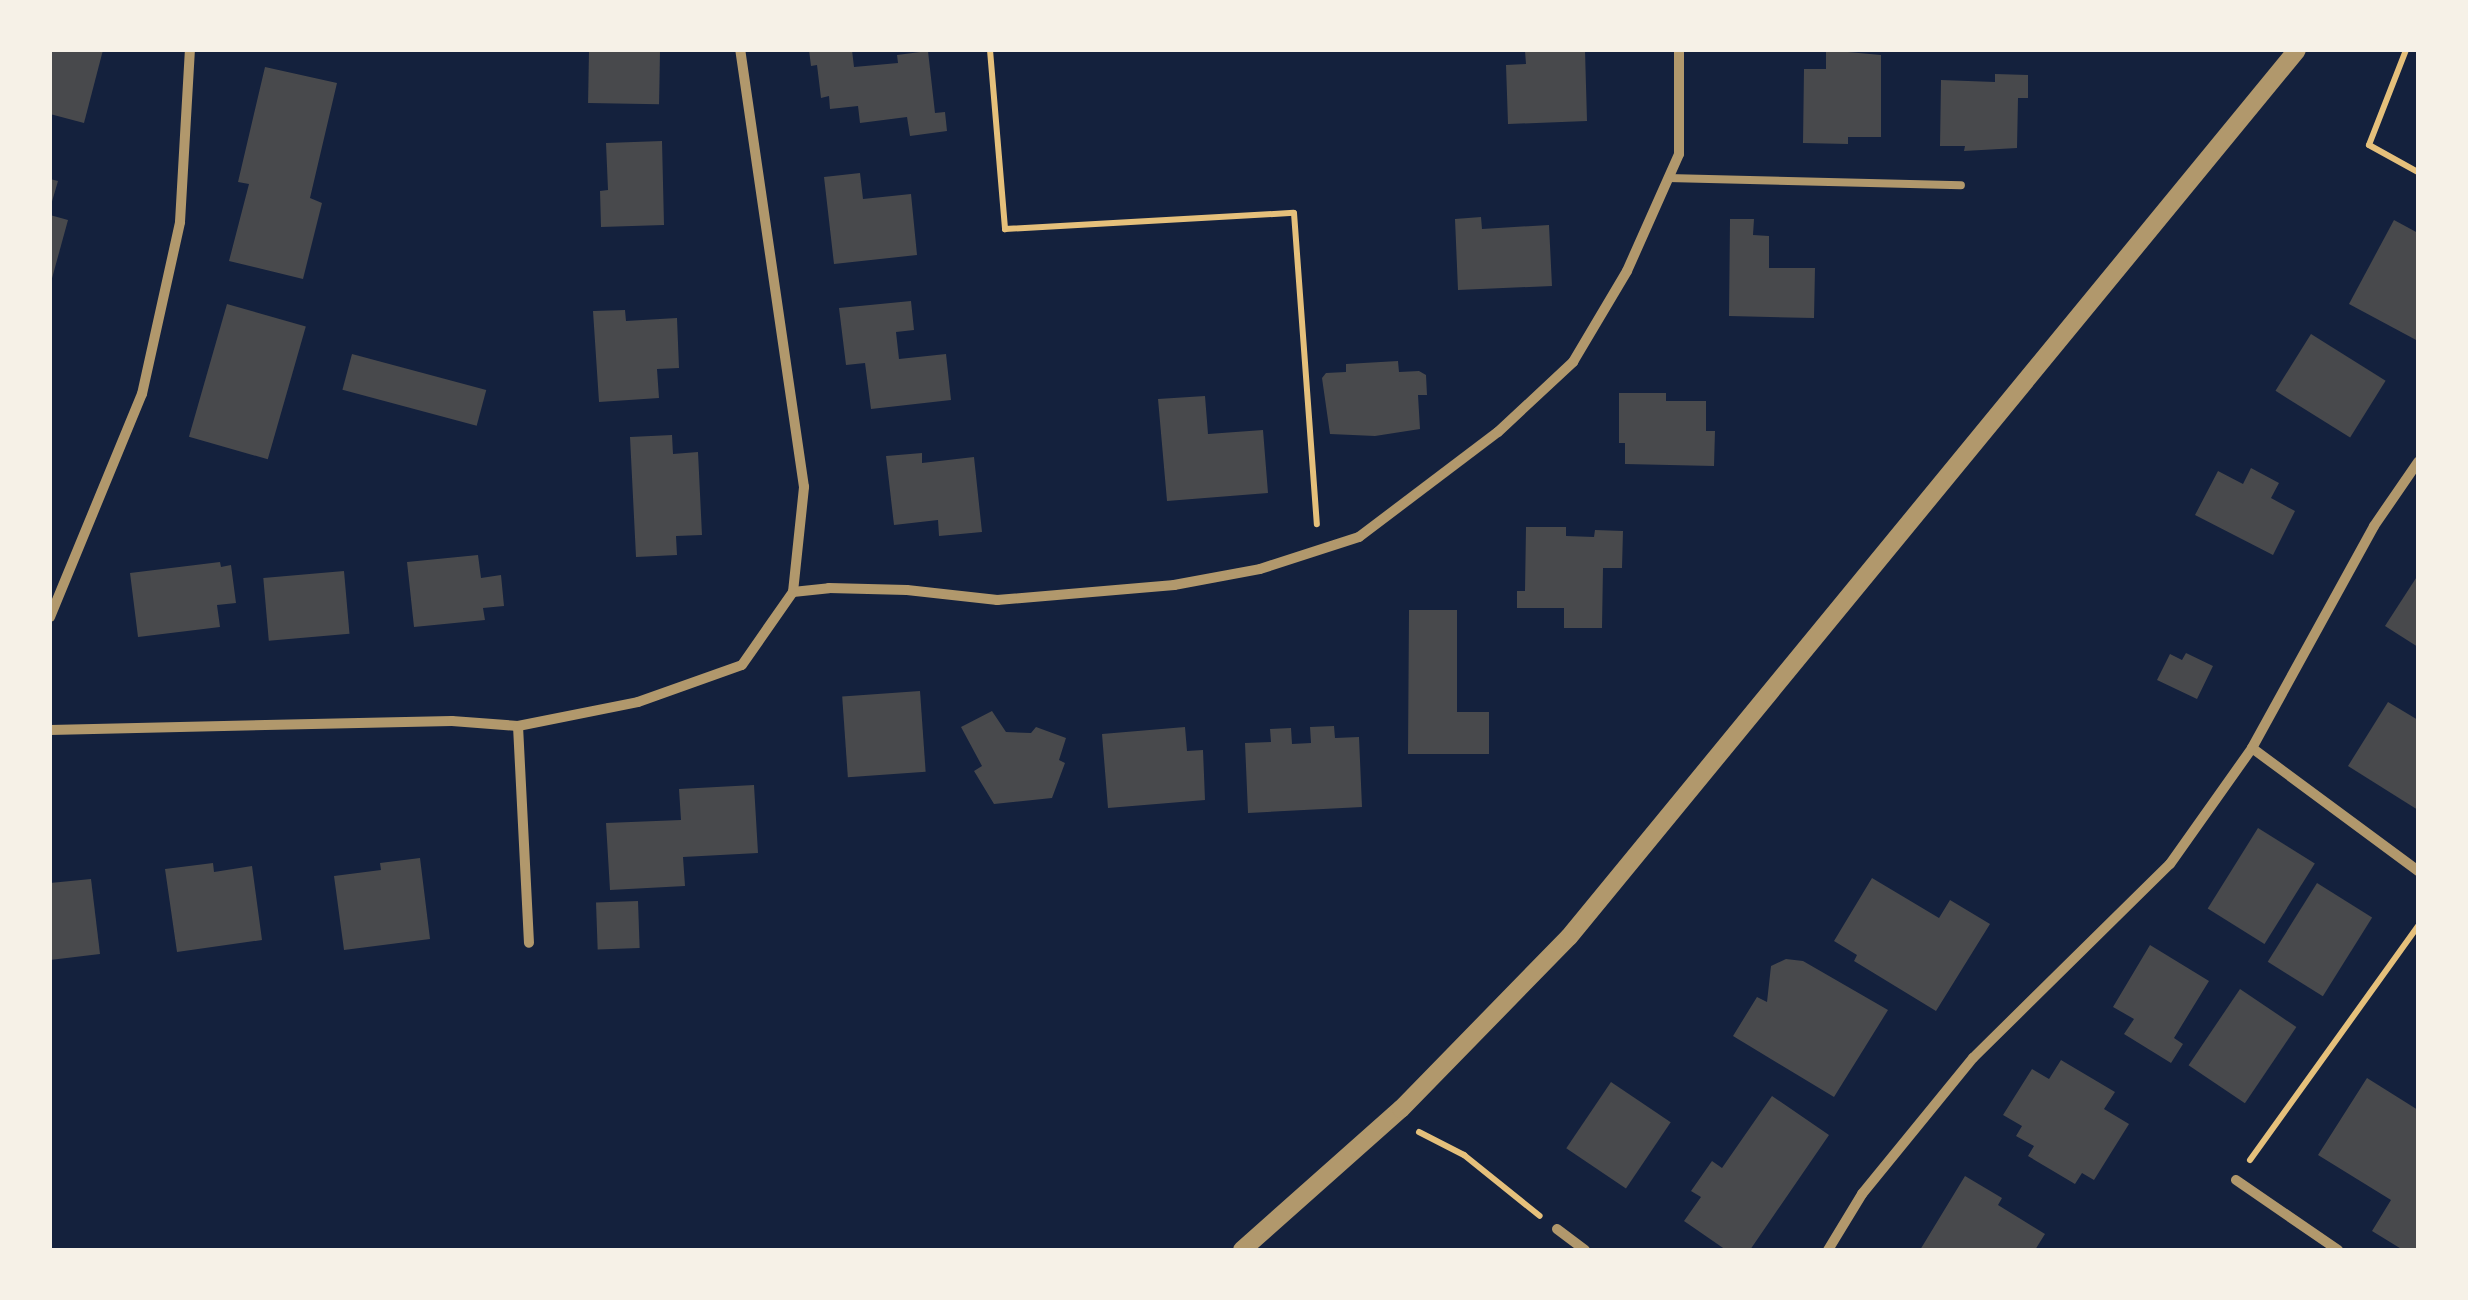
<!DOCTYPE html>
<html>
<head>
<meta charset="utf-8">
<style>
	body { margin:0 }
	#map { position:relative; width:2468px; height:1300px; overflow:hidden; background:#14213d; font-family:"Alegreya Sans",sans-serif }
	div>[style] { position:absolute }
	.building>* { inset:0; background:#48494c; transform-origin:0 0 }
	.path>* { height:6px; margin:-3px; padding:0 3px; transform-origin:3px; border-radius:3px; background:#e5c07b }
	.service>* { height:8px; margin:-4px; padding:0 4px; transform-origin:4px; border-radius:4px; background:#b1986c }
	.minor>* { height:10px; margin:-5px; padding:0 5px; transform-origin:5px; border-radius:5px; background:#b1986c }
	.tertiary>* { height:18px; margin:-9px; padding:0 9px; transform-origin:9px; border-radius:9px; background:#b1986c }
	span { translate:-50% -50%; white-space:nowrap; text-align:center; line-height:1.15; -webkit-text-stroke:8px #f6f1e7; paint-order:stroke }
	.frame { position:absolute; inset:0; border:52px solid #f6f1e7; pointer-events:none }
</style>
</head>
<body>
<div id="map">
	<div class="building">
		<i style="clip-path:polygon(50px 50px,103px 50px,84px 123px,50px 114px)"></i>
		<i style="left:589px;top:50px;width:71px;height:53px;rotate:1deg"></i>
		<i style="clip-path:polygon(809px 50px,852px 50px,854px 67px,898px 63px,897px 55px,928px 51px,935px 113px,945px 112px,947px 131px,910px 136px,907px 117px,860px 123px,858px 106px,830px 109px,829px 96px,821px 98px,817px 65px,811px 66px)"></i>
		<i style="clip-path:polygon(1565px 50px,1585px 50px,1587px 121px,1508px 124px,1506px 65px,1526px 64px,1525px 51px)"></i>
		<i style="clip-path:polygon(1826px 50px,1881px 55px,1881px 137px,1848px 137px,1848px 144px,1803px 143px,1804px 69px,1826px 69px)"></i>
		<i style="clip-path:polygon(265px 67px,337px 83px,310px 198px,322px 203px,303px 279px,229px 261px,249px 184px,238px 182px)"></i>
		<i style="clip-path:polygon(1995px 74px,2028px 75px,2028px 98px,2018px 98px,2017px 148px,1964px 151px,1965px 146px,1940px 146px,1941px 80px,1995px 82px)"></i>
		<i style="clip-path:polygon(662px 141px,664px 225px,601px 227px,600px 191px,608px 190px,606px 143px)"></i>
		<i style="clip-path:polygon(860px 173px,863px 199px,911px 194px,917px 255px,834px 264px,824px 177px)"></i>
		<i style="clip-path:polygon(50px 179px,58px 181px,51px 205px,50px 205px)"></i>
		<i style="clip-path:polygon(50px 215px,68px 220px,51px 282px,50px 282px)"></i>
		<i style="clip-path:polygon(1481px 217px,1482px 229px,1549px 225px,1552px 286px,1458px 290px,1455px 219px)"></i>
		<i style="clip-path:polygon(1730px 219px,1754px 219px,1753px 235px,1769px 236px,1769px 268px,1815px 268px,1814px 318px,1729px 316px)"></i>
		<i style="clip-path:polygon(2394px 220px,2418px 233px,2418px 341px,2349px 304px)"></i>
		<i style="clip-path:polygon(911px 301px,914px 330px,896px 332px,899px 359px,946px 354px,951px 400px,871px 409px,865px 363px,846px 365px,839px 308px)"></i>
		<i style="left:227px;top:304px;width:82px;height:138px;rotate:16deg"></i>
		<i style="clip-path:polygon(625px 310px,626px 321px,677px 318px,679px 368px,657px 369px,659px 398px,599px 402px,593px 311px)"></i>
		<i style="left:2311px;top:334px;width:88px;height:67px;rotate:32deg"></i>
		<i style="left:352px;top:354px;width:139px;height:37px;rotate:15deg"></i>
		<i style="clip-path:polygon(1398px 361px,1399px 372px,1419px 371px,1426px 375px,1427px 395px,1418px 395px,1420px 429px,1375px 436px,1330px 434px,1322px 378px,1326px 373px,1346px 372px,1346px 364px)"></i>
		<i style="clip-path:polygon(1619px 393px,1666px 393px,1666px 401px,1706px 401px,1706px 431px,1715px 431px,1714px 466px,1625px 464px,1625px 443px,1619px 443px)"></i>
		<i style="clip-path:polygon(1205px 396px,1208px 434px,1263px 430px,1268px 493px,1167px 501px,1158px 399px)"></i>
		<i style="clip-path:polygon(672px 435px,673px 454px,698px 452px,702px 535px,676px 536px,677px 555px,636px 557px,630px 437px)"></i>
		<i style="clip-path:polygon(922px 453px,922px 463px,974px 457px,982px 532px,939px 536px,938px 520px,894px 525px,886px 456px)"></i>
		<i style="clip-path:polygon(2251px 468px,2279px 483px,2271px 498px,2295px 511px,2273px 555px,2195px 515px,2218px 471px,2243px 484px)"></i>
		<i style="clip-path:polygon(1526px 527px,1566px 527px,1566px 536px,1594px 537px,1595px 530px,1623px 531px,1622px 568px,1603px 568px,1602px 628px,1564px 628px,1564px 608px,1517px 608px,1517px 591px,1525px 591px)"></i>
		<i style="clip-path:polygon(478px 555px,481px 578px,501px 575px,504px 606px,483px 608px,485px 620px,414px 627px,407px 562px)"></i>
		<i style="clip-path:polygon(220px 562px,221px 567px,231px 565px,236px 603px,217px 605px,220px 627px,138px 637px,130px 573px)"></i>
		<i style="left:344px;top:571px;width:63px;height:81px;rotate:85deg"></i>
		<i style="clip-path:polygon(2418px 575px,2418px 647px,2385px 626px)"></i>
		<i style="clip-path:polygon(1409px 610px,1457px 610px,1457px 712px,1489px 712px,1489px 754px,1408px 754px)"></i>
		<i style="clip-path:polygon(2186px 653px,2213px 666px,2197px 699px,2157px 680px,2170px 654px,2182px 660px)"></i>
		<i style="left:920px;top:691px;width:81px;height:78px;rotate:86deg"></i>
		<i style="clip-path:polygon(2388px 702px,2418px 720px,2418px 810px,2348px 766px)"></i>
		<i style="clip-path:polygon(992px 711px,1006px 732px,1031px 733px,1036px 727px,1066px 738px,1059px 760px,1065px 763px,1052px 798px,994px 804px,974px 771px,982px 766px,961px 727px)"></i>
		<i style="clip-path:polygon(1334px 726px,1335px 738px,1359px 737px,1362px 807px,1248px 813px,1245px 743px,1271px 742px,1270px 729px,1291px 728px,1292px 744px,1311px 743px,1310px 727px)"></i>
		<i style="clip-path:polygon(1185px 727px,1187px 751px,1203px 750px,1205px 800px,1108px 808px,1102px 734px)"></i>
		<i style="clip-path:polygon(754px 785px,758px 853px,683px 857px,685px 886px,610px 890px,606px 823px,681px 820px,679px 789px)"></i>
		<i style="left:2258px;top:828px;width:67px;height:95px;rotate:32deg"></i>
		<i style="clip-path:polygon(420px 858px,430px 939px,344px 950px,334px 876px,381px 870px,380px 863px)"></i>
		<i style="clip-path:polygon(213px 863px,214px 872px,252px 866px,262px 940px,177px 952px,165px 869px)"></i>
		<i style="clip-path:polygon(1872px 878px,1939px 918px,1950px 900px,1990px 924px,1936px 1011px,1854px 961px,1857px 955px,1834px 941px)"></i>
		<i style="clip-path:polygon(91px 879px,100px 954px,50px 960px,50px 883px)"></i>
		<i style="left:2317px;top:883px;width:65px;height:93px;rotate:32deg"></i>
		<i style="left:638px;top:901px;width:47px;height:42px;rotate:88deg"></i>
		<i style="clip-path:polygon(2150px 945px,2209px 981px,2174px 1038px,2183px 1044px,2171px 1063px,2124px 1034px,2134px 1019px,2113px 1007px)"></i>
		<i style="clip-path:polygon(1786px 959px,1803px 961px,1888px 1010px,1834px 1097px,1733px 1036px,1757px 997px,1767px 1002px,1771px 966px)"></i>
		<i style="left:2240px;top:989px;width:68px;height:92px;rotate:34deg"></i>
		<i style="clip-path:polygon(2061px 1060px,2115px 1092px,2104px 1109px,2129px 1124px,2094px 1180px,2082px 1173px,2075px 1184px,2028px 1156px,2034px 1146px,2016px 1136px,2022px 1126px,2003px 1115px,2032px 1069px,2049px 1079px)"></i>
		<i style="clip-path:polygon(2367px 1078px,2418px 1110px,2418px 1250px,2403px 1250px,2372px 1231px,2391px 1200px,2318px 1155px)"></i>
		<i style="left:1611px;top:1082px;width:72px;height:80px;rotate:34deg"></i>
		<i style="clip-path:polygon(1772px 1096px,1829px 1135px,1750px 1250px,1726px 1250px,1684px 1221px,1701px 1197px,1691px 1191px,1712px 1161px,1722px 1168px)"></i>
		<i style="clip-path:polygon(1965px 1176px,2002px 1198px,1998px 1205px,2045px 1234px,2035px 1250px,1920px 1250px)"></i>
	</div>
	<div class="path">
		<i style="left:990px;top:50px;width:180px;rotate:85.2deg"></i>
		<i style="left:1005px;top:229px;width:289px;rotate:-3.2deg"></i>
		<i style="left:1294px;top:213px;width:312px;rotate:85.8deg"></i>
		<i style="left:2406px;top:50px;width:102px;rotate:111.3deg"></i>
		<i style="left:2369px;top:145px;width:56px;rotate:28.9deg"></i>
		<i style="left:1419px;top:1132px;width:51px;rotate:27.1deg"></i>
		<i style="left:1464px;top:1155px;width:97px;rotate:38.8deg"></i>
		<i style="left:2250px;top:1160px;width:288px;rotate:-54.3deg"></i>
	</div>
	<div class="service">
		<i style="left:1668px;top:178px;width:293px;rotate:1.4deg"></i>
	</div>
	<div class="minor">
		<i style="left:793px;top:592px;width:36px;rotate:-6deg"></i>
		<i style="left:829px;top:588px;width:78px;rotate:1.5deg"></i>
		<i style="left:907px;top:590px;width:91px;rotate:6.3deg"></i>
		<i style="left:997px;top:600px;width:178px;rotate:-4.8deg"></i>
		<i style="left:1174px;top:585px;width:87px;rotate:-10.5deg"></i>
		<i style="left:1260px;top:569px;width:104px;rotate:-17.9deg"></i>
		<i style="left:1359px;top:537px;width:174px;rotate:-37.1deg"></i>
		<i style="left:1498px;top:432px;width:103px;rotate:-43deg"></i>
		<i style="left:1573px;top:362px;width:106px;rotate:-59.3deg"></i>
		<i style="left:1627px;top:271px;width:128px;rotate:-66deg"></i>
		<i style="left:1679px;top:154px;width:104px;rotate:-90deg"></i>
		<i style="left:50px;top:617px;width:241px;rotate:-67.6deg"></i>
		<i style="left:142px;top:394px;width:176px;rotate:-77.5deg"></i>
		<i style="left:180px;top:222px;width:172px;rotate:-86.7deg"></i>
		<i style="left:518px;top:726px;width:217px;rotate:87.1deg"></i>
		<i style="left:50px;top:730px;width:402px;rotate:-1.3deg"></i>
		<i style="left:452px;top:721px;width:66px;rotate:4.3deg"></i>
		<i style="left:518px;top:726px;width:122px;rotate:-11.3deg"></i>
		<i style="left:638px;top:702px;width:110px;rotate:-19.6deg"></i>
		<i style="left:742px;top:665px;width:89px;rotate:-55.1deg"></i>
		<i style="left:793px;top:592px;width:106px;rotate:-84deg"></i>
		<i style="left:804px;top:487px;width:442px;rotate:-98.3deg"></i>
		<i style="left:2252px;top:748px;width:207px;rotate:36.5deg"></i>
		<i style="left:2236px;top:1180px;width:124px;rotate:34.5deg"></i>
		<i style="left:1557px;top:1229px;width:35px;rotate:37deg"></i>
		<i style="left:1828px;top:1250px;width:66px;rotate:-58.7deg"></i>
		<i style="left:1862px;top:1194px;width:176px;rotate:-50.8deg"></i>
		<i style="left:1973px;top:1058px;width:276px;rotate:-44.6deg"></i>
		<i style="left:2170px;top:864px;width:142px;rotate:-54.7deg"></i>
		<i style="left:2252px;top:748px;width:253px;rotate:-61.2deg"></i>
		<i style="left:2374px;top:526px;width:78px;rotate:-55.5deg"></i>
	</div>
	<div class="tertiary">
		<i style="left:1242px;top:1250px;width:213px;rotate:-41.6deg"></i>
		<i style="left:1401px;top:1109px;width:240px;rotate:-45.7deg"></i>
		<i style="left:1569px;top:937px;width:1147px;rotate:-50.62deg"></i>
	</div>
	<div class="frame"></div>
</div>
</body>
</html>
